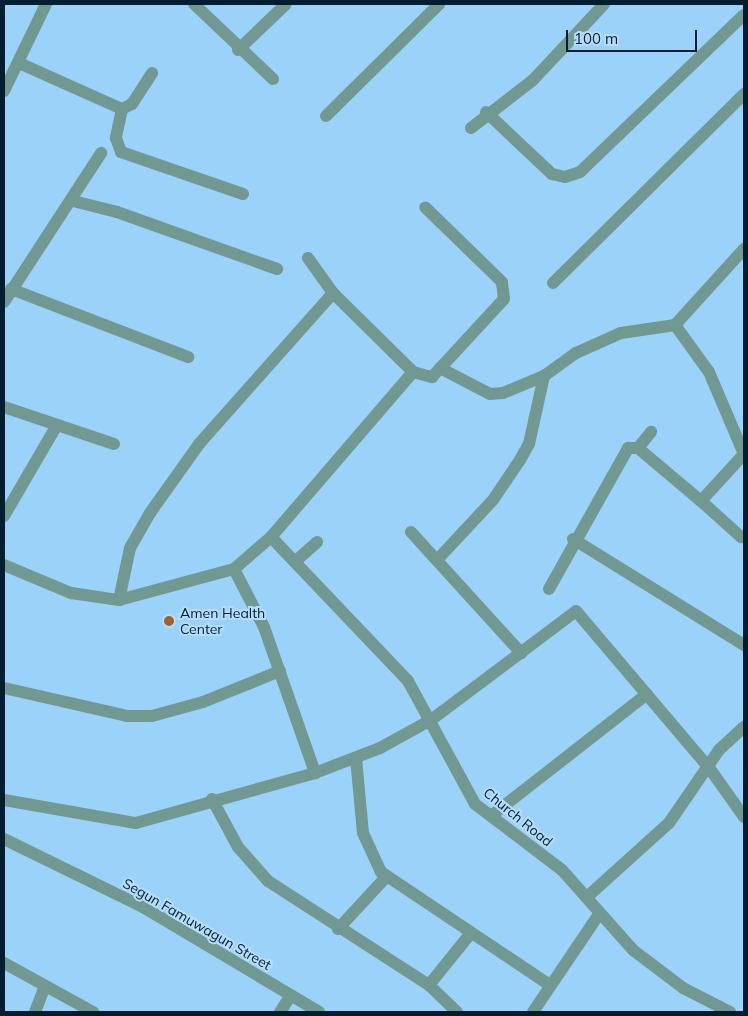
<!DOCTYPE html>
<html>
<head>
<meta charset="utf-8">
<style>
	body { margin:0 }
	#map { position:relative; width:748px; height:1016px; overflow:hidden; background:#9bd2f9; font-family:Mulish,sans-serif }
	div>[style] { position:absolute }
	.minor>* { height:12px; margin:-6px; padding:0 6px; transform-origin:6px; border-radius:6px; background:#729991 }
	.dots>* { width:14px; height:14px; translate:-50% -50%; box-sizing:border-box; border:2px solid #b5ddfb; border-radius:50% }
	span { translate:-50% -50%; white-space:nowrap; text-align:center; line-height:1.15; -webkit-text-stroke:4px #b5ddfb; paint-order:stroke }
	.poi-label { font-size:14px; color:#011e30 }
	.left { translate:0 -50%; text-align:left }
	.street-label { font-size:14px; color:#011e30 }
	.frame { position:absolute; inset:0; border:5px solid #011e30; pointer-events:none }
	.scale { position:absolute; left:566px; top:30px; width:131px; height:22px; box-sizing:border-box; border:2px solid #011e30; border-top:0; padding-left:6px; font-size:15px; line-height:18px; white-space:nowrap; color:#011e30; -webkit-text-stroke:4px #b5ddfb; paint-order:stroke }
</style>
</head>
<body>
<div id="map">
	<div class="minor">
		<i style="left:194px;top:4px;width:109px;rotate:43.5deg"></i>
		<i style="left:238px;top:50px;width:66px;rotate:-43.8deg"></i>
		<i style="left:19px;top:63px;width:113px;rotate:24.1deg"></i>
		<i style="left:4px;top:91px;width:97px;rotate:-64.2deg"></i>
		<i style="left:122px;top:109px;width:30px;rotate:102deg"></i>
		<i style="left:116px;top:138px;width:15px;rotate:70deg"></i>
		<i style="left:121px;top:152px;width:129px;rotate:19deg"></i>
		<i style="left:122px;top:109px;width:11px;rotate:-27deg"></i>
		<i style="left:132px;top:104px;width:37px;rotate:-57deg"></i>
		<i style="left:486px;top:112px;width:91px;rotate:43.2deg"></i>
		<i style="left:552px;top:174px;width:13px;rotate:13deg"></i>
		<i style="left:565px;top:177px;width:16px;rotate:-18deg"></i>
		<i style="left:580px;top:172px;width:227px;rotate:-43.8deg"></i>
		<i style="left:326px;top:116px;width:159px;rotate:-44.7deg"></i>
		<i style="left:471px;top:128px;width:78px;rotate:-37.7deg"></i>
		<i style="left:533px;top:80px;width:104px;rotate:-46.9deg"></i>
		<i style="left:73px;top:201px;width:45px;rotate:14deg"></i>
		<i style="left:117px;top:212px;width:170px;rotate:19.6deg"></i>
		<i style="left:308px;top:258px;width:43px;rotate:54.5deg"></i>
		<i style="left:333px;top:293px;width:112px;rotate:44.6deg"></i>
		<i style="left:553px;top:283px;width:269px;rotate:-44.7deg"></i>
		<i style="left:11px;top:289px;width:190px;rotate:21deg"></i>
		<i style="left:4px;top:302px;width:178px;rotate:-56.9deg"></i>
		<i style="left:675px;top:325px;width:103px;rotate:-47.8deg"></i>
		<i style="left:440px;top:368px;width:56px;rotate:27.5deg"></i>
		<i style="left:490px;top:394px;width:13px;rotate:-4deg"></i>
		<i style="left:503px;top:393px;width:44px;rotate:-22.5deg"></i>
		<i style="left:4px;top:407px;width:116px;rotate:18.6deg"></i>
		<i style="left:638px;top:448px;width:21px;rotate:-51deg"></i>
		<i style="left:701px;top:501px;width:54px;rotate:42deg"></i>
		<i style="left:4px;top:516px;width:105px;rotate:-59.8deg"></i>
		<i style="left:411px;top:532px;width:164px;rotate:47.7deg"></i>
		<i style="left:271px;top:537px;width:199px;rotate:46.4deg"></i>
		<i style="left:408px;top:681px;width:140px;rotate:61.4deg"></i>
		<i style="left:475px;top:804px;width:109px;rotate:37.2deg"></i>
		<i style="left:562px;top:870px;width:107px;rotate:48.4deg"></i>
		<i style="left:633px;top:950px;width:63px;rotate:37.2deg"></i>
		<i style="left:683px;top:988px;width:53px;rotate:27.1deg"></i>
		<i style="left:573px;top:539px;width:201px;rotate:31.8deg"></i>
		<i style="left:297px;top:560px;width:27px;rotate:-42deg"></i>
		<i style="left:437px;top:560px;width:82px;rotate:-47deg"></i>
		<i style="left:493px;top:500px;width:48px;rotate:-56deg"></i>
		<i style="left:520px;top:460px;width:18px;rotate:-61deg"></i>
		<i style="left:529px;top:444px;width:70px;rotate:-77.6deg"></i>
		<i style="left:544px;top:376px;width:39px;rotate:-36deg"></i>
		<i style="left:576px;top:353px;width:49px;rotate:-24deg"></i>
		<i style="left:621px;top:333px;width:55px;rotate:-8.4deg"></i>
		<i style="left:675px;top:325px;width:58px;rotate:54.1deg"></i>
		<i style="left:709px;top:372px;width:89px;rotate:66.9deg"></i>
		<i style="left:4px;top:565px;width:73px;rotate:22.7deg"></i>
		<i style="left:71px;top:593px;width:49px;rotate:8.3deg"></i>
		<i style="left:119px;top:600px;width:119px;rotate:-15.1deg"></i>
		<i style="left:234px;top:569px;width:49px;rotate:-40.9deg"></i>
		<i style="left:271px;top:537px;width:218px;rotate:-49.3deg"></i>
		<i style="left:413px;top:372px;width:20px;rotate:15deg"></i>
		<i style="left:432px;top:377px;width:106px;rotate:-47.3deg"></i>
		<i style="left:504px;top:299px;width:17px;rotate:-97deg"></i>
		<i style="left:502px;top:282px;width:107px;rotate:-135.8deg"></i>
		<i style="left:234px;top:569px;width:65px;rotate:62.7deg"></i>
		<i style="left:264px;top:627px;width:155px;rotate:70.7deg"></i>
		<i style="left:549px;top:589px;width:162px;rotate:-60.7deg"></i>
		<i style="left:628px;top:448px;width:10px"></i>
		<i style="left:638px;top:448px;width:82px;rotate:40.1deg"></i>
		<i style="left:701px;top:501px;width:64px;rotate:-47.5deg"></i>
		<i style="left:119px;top:600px;width:53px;rotate:-78.1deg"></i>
		<i style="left:130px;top:548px;width:40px;rotate:-60.3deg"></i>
		<i style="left:150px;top:513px;width:85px;rotate:-54.6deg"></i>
		<i style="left:199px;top:444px;width:202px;rotate:-48.4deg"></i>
		<i style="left:4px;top:688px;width:126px;rotate:12.8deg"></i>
		<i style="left:127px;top:716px;width:25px"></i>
		<i style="left:152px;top:716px;width:53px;rotate:-15.4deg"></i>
		<i style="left:203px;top:702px;width:83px;rotate:-21.9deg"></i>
		<i style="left:356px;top:758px;width:75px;rotate:84.7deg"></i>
		<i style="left:363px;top:833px;width:43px;rotate:65.2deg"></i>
		<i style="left:381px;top:872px;width:203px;rotate:33.8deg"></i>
		<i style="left:212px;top:799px;width:55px;rotate:61.6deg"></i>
		<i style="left:238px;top:847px;width:45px;rotate:48.6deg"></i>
		<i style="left:268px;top:881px;width:192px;rotate:32.9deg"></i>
		<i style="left:429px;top:985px;width:39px;rotate:44deg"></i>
		<i style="left:4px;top:800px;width:134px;rotate:9.9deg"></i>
		<i style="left:136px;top:823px;width:186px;rotate:-15.6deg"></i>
		<i style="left:315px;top:773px;width:70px;rotate:-21deg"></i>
		<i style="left:380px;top:748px;width:58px;rotate:-28.8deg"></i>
		<i style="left:431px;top:720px;width:181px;rotate:-36.9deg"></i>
		<i style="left:576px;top:611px;width:207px;rotate:49.7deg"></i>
		<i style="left:710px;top:769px;width:59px;rotate:54.7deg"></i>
		<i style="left:491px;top:816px;width:198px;rotate:-38deg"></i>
		<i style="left:4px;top:839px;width:155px;rotate:26.1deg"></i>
		<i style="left:143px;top:907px;width:205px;rotate:30.8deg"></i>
		<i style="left:587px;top:897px;width:110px;rotate:-42.1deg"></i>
		<i style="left:669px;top:823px;width:88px;rotate:-55.6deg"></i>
		<i style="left:719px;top:750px;width:34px;rotate:-43deg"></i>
		<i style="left:338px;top:929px;width:72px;rotate:-47.2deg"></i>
		<i style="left:4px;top:963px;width:102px;rotate:28.8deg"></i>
		<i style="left:429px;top:985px;width:67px;rotate:-51.1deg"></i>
		<i style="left:35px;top:1012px;width:28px;rotate:-69deg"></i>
		<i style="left:280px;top:1012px;width:20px;rotate:-57deg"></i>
		<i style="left:533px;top:1012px;width:118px;rotate:-56deg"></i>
	</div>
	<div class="dots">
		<i style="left:169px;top:621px;background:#9f6127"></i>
	</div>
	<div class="poi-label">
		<span class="left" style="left:180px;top:621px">Amen Health<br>Center</span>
	</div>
	<div class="street-label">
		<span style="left:518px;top:817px;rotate:39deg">Church Road</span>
		<span style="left:197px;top:924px;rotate:30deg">Segun Famuwagun Street</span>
	</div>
	<div class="frame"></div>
	<div class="scale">100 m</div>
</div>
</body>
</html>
